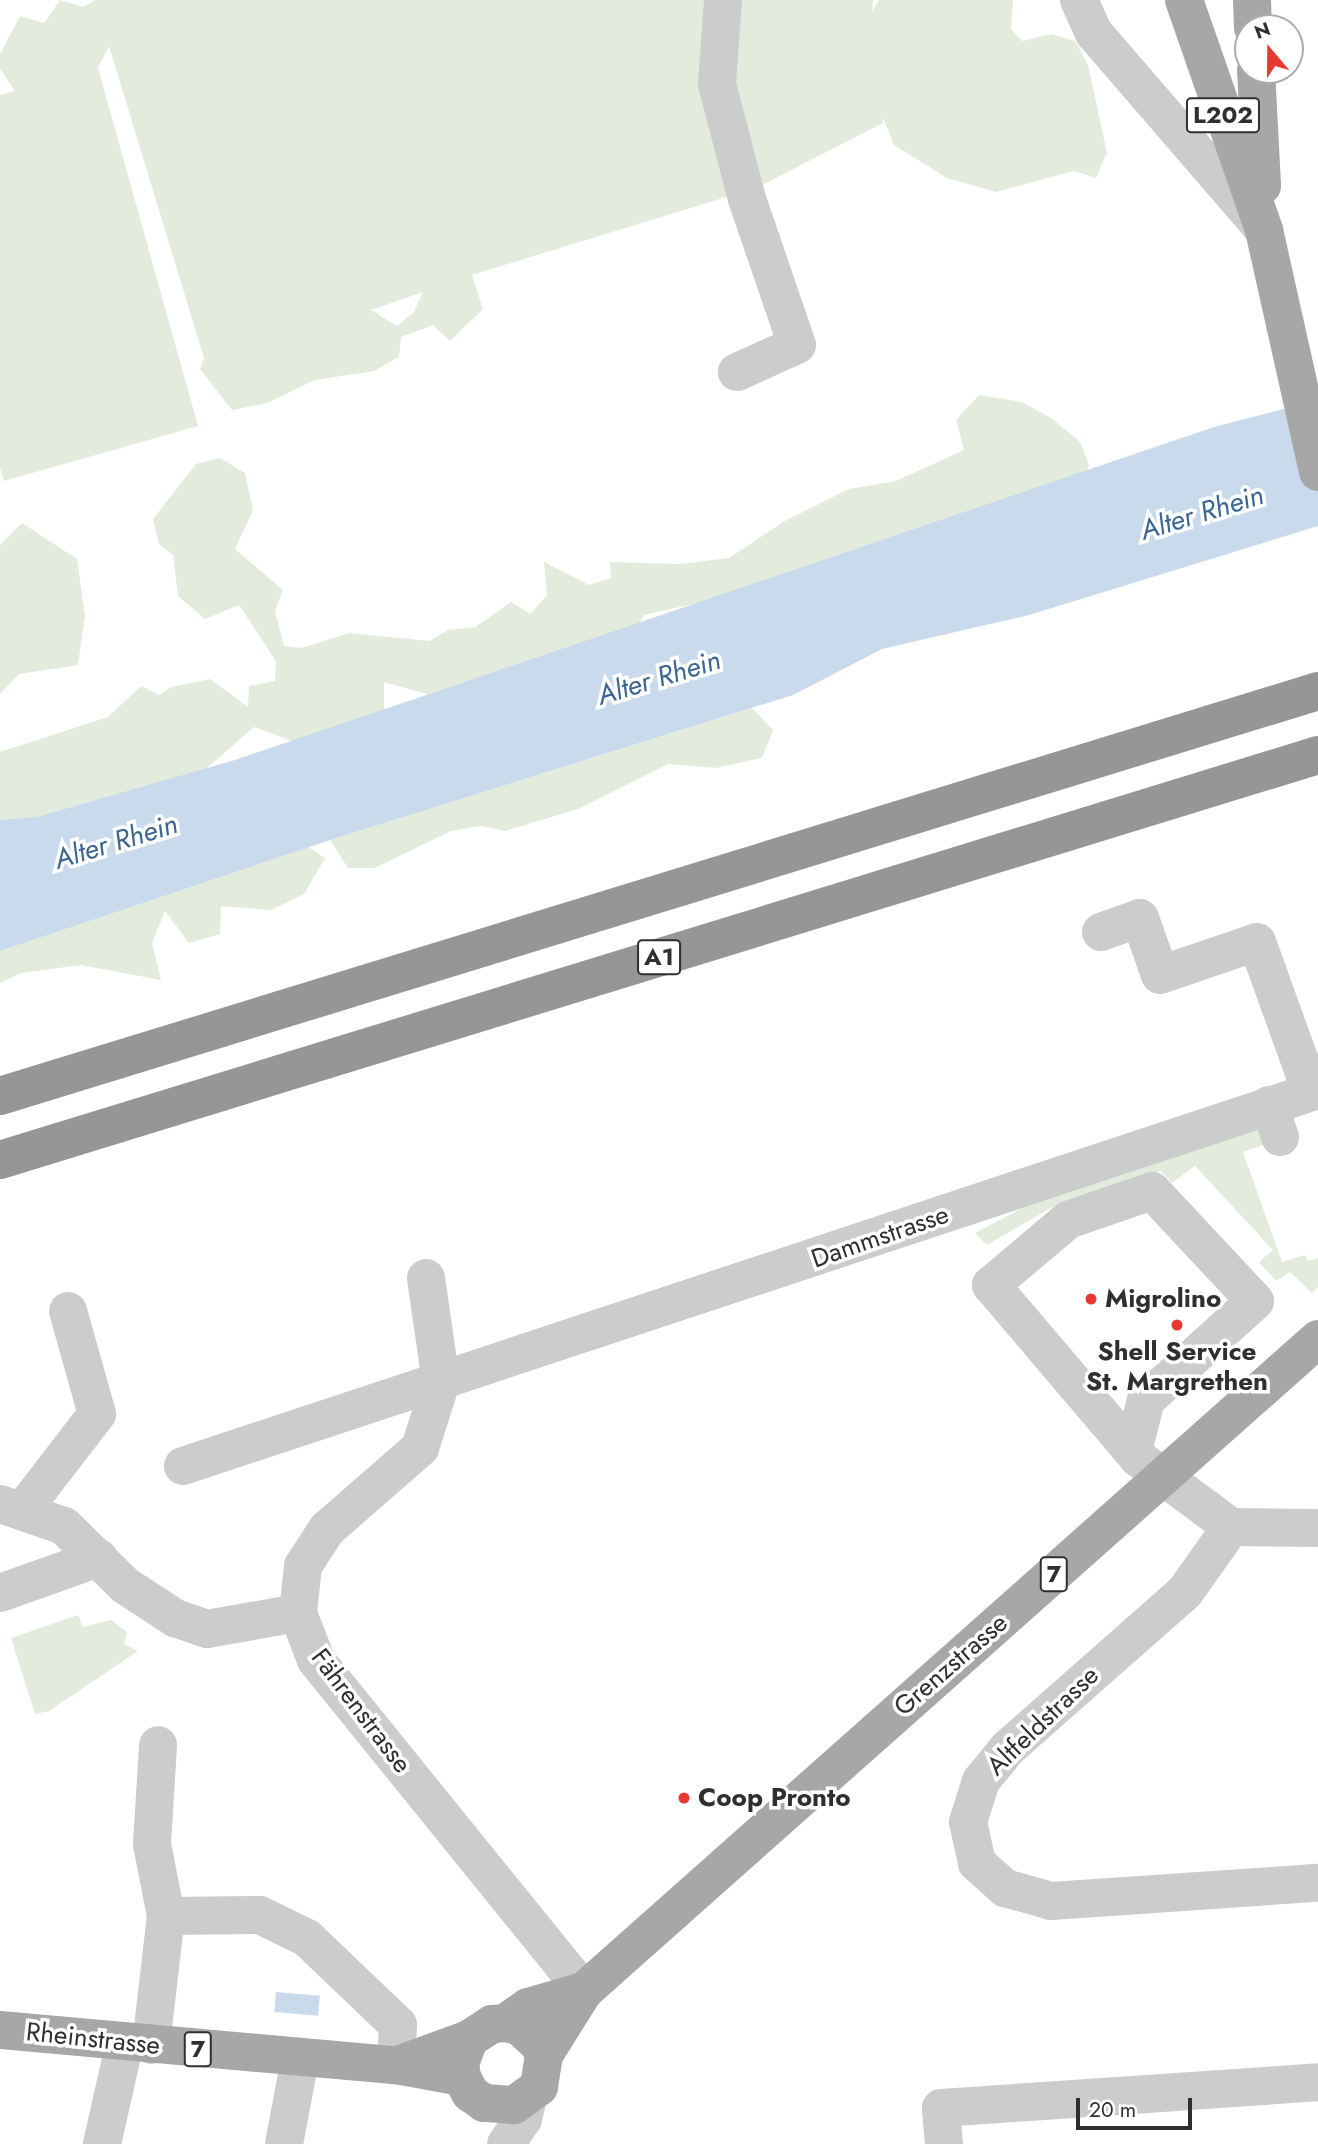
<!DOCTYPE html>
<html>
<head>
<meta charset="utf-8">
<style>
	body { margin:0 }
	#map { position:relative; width:1318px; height:2144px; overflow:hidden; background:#fff; font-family:Jost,sans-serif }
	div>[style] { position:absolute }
	.green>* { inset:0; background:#e3ecdc }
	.water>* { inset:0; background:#c8daec; transform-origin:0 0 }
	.minor>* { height:38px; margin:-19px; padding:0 19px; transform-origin:19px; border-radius:19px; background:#ccc }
	.major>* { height:38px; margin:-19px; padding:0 19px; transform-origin:19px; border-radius:19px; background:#a7a7a7 }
	.highway>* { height:38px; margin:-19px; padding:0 19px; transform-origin:19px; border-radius:19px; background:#969696 }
	.dots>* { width:19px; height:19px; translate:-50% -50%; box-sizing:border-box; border:4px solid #fff; border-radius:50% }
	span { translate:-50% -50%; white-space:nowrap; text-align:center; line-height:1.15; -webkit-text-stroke:7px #fff; paint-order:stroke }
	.shield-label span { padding:2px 5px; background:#fff; border:2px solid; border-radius:5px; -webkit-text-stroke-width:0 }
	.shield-label { font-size:24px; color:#2f2f2f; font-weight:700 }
	.street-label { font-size:26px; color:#2f2f2f }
	.poi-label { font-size:26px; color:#2f2f2f; font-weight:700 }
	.left { translate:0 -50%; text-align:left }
	.water-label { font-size:28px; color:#3c6692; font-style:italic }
	.north { position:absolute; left:1234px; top:14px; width:70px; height:70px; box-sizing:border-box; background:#fff; border:2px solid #acacac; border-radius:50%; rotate:340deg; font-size:19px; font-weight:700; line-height:28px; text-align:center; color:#2f2f2f }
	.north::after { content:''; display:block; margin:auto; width:24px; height:32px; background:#e73930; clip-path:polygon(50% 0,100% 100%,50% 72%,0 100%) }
	.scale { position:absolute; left:1076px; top:2098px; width:116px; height:32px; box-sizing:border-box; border:4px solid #2f2f2f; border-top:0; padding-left:9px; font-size:21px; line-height:24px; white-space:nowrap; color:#2f2f2f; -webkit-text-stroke:5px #fff; paint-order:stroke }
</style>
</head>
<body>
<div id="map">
	<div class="green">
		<i style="clip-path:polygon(evenodd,60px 0,83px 7px,95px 0,714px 0,736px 194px,472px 275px,483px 309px,450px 341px,433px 325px,401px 337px,399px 357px,374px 371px,315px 380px,267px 403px,232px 410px,200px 369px,204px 358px,109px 46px,98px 68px,198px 426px,4px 481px,0 468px,0 95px,15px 91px,0 69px,0 54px,20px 16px,44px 23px,60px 0,423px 292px,414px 312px,397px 326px,371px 310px,423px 292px)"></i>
		<i style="clip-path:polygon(731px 0,873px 0,872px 12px,879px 0,1013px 0,1011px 29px,1022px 41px,1051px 34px,1075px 41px,1088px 65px,1107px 153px,1096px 178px,1074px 171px,996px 192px,947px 178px,894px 145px,883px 118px,883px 123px,754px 189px,723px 47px)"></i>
		<i style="clip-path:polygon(979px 395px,1022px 402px,1051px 418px,1080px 442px,1089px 464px,1084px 487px,1039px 498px,1005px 498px,949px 547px,644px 615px,629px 642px,455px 702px,384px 682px,384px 713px,300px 744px,254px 727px,191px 782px,0 830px,0 752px,108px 717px,141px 686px,159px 695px,171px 687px,210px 679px,248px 707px,249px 686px,275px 681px,276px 661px,239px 605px,205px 619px,178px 596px,173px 555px,159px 544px,153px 519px,196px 464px,220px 458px,245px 473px,253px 510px,235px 549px,283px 590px,275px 611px,284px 646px,302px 648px,349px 633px,429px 641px,448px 630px,475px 627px,511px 602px,531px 614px,547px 595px,544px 562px,589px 585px,611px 578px,610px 562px,681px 564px,729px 558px,783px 522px,849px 489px,896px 481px,964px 450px,956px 420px)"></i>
		<i style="clip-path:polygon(22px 523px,77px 559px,85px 616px,78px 665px,19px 674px,0 694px,0 545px)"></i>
		<i style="clip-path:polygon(752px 708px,773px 730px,762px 758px,716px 768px,668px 764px,578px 809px,505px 831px,482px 826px,451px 831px,375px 868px,348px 868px,330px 840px)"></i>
		<i style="clip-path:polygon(308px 847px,325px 858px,304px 894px,271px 910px,221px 906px,220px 934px,189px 943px,165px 911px,152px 943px,161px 980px,81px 965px,21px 973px,0 983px,0 951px)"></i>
		<i style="clip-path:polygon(1260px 1128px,1265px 1144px,1243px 1152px,1282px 1262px,1305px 1255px,1308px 1261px,1318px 1258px,1318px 1287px,1312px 1293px,1290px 1272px,1276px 1281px,1259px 1262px,1273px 1250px,1195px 1166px,1172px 1183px,1161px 1171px,1056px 1205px,987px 1245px,975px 1233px,1049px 1194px)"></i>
		<i style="clip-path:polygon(78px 1615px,83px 1627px,111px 1620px,127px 1632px,124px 1644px,138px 1651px,49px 1711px,35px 1714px,11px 1638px)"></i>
	</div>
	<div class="water">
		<i style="clip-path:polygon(1318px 400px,1318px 526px,1029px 615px,882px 649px,793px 695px,330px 840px,0 951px,0 820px,37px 817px,235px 760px,1214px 427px)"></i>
		<i style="left:276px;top:1992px;width:44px;height:20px;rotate:5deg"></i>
	</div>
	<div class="minor">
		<i style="left:723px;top:0;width:84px;rotate:94.1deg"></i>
		<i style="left:717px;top:84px;width:119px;rotate:75.4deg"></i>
		<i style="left:747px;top:199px;width:154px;rotate:71.1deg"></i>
		<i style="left:797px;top:345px;width:66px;rotate:155.8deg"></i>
		<i style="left:1079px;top:0;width:36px;rotate:66deg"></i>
		<i style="left:1094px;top:33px;width:260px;rotate:49.2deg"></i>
		<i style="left:1101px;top:932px;width:41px;rotate:-19.7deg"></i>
		<i style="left:1140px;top:918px;width:60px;rotate:70.7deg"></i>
		<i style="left:1160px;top:975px;width:102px;rotate:-18.8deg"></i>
		<i style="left:1257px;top:942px;width:159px;rotate:70.2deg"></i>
		<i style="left:1269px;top:1105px;width:34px;rotate:71deg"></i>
		<i style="left:426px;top:1278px;width:105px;rotate:81.8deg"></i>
		<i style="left:441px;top:1382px;width:69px;rotate:107.7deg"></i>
		<i style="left:420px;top:1448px;width:123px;rotate:138.9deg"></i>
		<i style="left:327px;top:1529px;width:44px;rotate:123deg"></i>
		<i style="left:303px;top:1566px;width:47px;rotate:96.1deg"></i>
		<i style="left:298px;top:1613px;width:50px;rotate:69deg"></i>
		<i style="left:316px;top:1660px;width:426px;rotate:51deg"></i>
		<i style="left:1133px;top:1451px;width:53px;rotate:-75.7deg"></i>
		<i style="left:1146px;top:1400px;width:147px;rotate:-42.2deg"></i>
		<i style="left:1255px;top:1301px;width:151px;rotate:-133.1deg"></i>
		<i style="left:1152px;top:1191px;width:89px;rotate:161deg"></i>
		<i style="left:1068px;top:1220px;width:101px;rotate:139.8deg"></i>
		<i style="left:991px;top:1285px;width:227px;rotate:49.6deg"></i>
		<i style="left:1138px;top:1458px;width:86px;rotate:36.5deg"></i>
		<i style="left:1207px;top:1509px;width:30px;rotate:37deg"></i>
		<i style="left:1231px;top:1527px;width:87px;rotate:0.7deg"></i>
		<i style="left:183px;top:1466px;width:1196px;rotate:-18.33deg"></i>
		<i style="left:0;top:1504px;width:68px;rotate:19deg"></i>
		<i style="left:64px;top:1526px;width:86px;rotate:44.1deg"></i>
		<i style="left:126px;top:1586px;width:59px;rotate:33.1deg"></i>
		<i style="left:175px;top:1618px;width:34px;rotate:19deg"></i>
		<i style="left:207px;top:1629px;width:92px;rotate:-10deg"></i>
		<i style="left:23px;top:1510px;width:121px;rotate:-52.4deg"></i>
		<i style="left:97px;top:1414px;width:107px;rotate:-105.7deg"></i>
		<i style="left:1231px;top:1527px;width:80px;rotate:125.3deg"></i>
		<i style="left:1185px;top:1592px;width:236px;rotate:138.6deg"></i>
		<i style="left:1008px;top:1748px;width:43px;rotate:129.3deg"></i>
		<i style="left:981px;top:1781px;width:43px;rotate:107.6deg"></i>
		<i style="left:968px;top:1822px;width:42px;rotate:77.6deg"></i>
		<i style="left:977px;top:1863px;width:38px;rotate:42deg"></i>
		<i style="left:1005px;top:1888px;width:48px;rotate:15.8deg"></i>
		<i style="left:1051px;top:1901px;width:268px;rotate:-3.9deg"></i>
		<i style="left:0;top:1593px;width:105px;rotate:-19.5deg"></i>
		<i style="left:166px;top:1916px;width:94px;rotate:-0.6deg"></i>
		<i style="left:260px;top:1915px;width:52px;rotate:26.1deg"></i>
		<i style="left:307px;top:1938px;width:126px;rotate:43.7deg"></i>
		<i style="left:398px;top:2025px;width:40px;rotate:92.9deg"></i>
		<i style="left:151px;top:2045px;width:130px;rotate:-83.4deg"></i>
		<i style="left:166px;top:1916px;width:73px;rotate:-101deg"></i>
		<i style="left:152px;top:1844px;width:99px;rotate:-86.5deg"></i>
		<i style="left:102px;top:2144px;width:105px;rotate:-77.3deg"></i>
		<i style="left:284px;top:2144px;width:86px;rotate:-79.3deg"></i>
		<i style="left:506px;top:2144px;width:30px;rotate:-56deg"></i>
		<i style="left:523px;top:2119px;width:22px;rotate:-77deg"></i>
		<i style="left:944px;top:2144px;width:36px;rotate:-95deg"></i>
		<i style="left:941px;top:2108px;width:378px;rotate:-3.9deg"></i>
	</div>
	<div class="major">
		<i style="left:1184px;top:0;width:244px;rotate:70.8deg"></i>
		<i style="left:1264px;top:230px;width:248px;rotate:77.4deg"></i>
		<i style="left:1252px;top:0;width:28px;rotate:88deg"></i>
		<i style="left:1256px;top:70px;width:116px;rotate:87deg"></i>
		<i style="left:505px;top:2023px;width:28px;rotate:-35deg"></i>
		<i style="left:528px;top:2007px;width:58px;rotate:-15.9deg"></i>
		<i style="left:0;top:2030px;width:398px;rotate:5.1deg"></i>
		<i style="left:396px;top:2065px;width:67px;rotate:10.3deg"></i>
		<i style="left:544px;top:2055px;width:75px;rotate:-58deg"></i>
		<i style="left:584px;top:1991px;width:982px;rotate:-41.61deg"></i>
		<i style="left:403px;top:2063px;width:70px;rotate:-20deg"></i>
		<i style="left:469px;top:2039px;width:27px;rotate:-33deg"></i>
		<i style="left:492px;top:2024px;width:13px;rotate:-4deg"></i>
		<i style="left:505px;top:2023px;width:14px;rotate:12deg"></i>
		<i style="left:519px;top:2026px;width:27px;rotate:42deg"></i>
		<i style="left:539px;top:2044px;width:12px;rotate:66deg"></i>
		<i style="left:544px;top:2055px;width:32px;rotate:99deg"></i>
		<i style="left:539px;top:2087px;width:31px;rotate:144deg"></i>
		<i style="left:514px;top:2105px;width:30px;rotate:-176deg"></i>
		<i style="left:484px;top:2103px;width:17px;rotate:-144deg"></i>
		<i style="left:470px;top:2093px;width:18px;rotate:-117deg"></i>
		<i style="left:462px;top:2077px;width:13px;rotate:-99deg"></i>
		<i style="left:460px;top:2064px;width:27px;rotate:-70deg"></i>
	</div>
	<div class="highway">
		<i style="left:0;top:1096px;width:1379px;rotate:-17.08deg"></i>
		<i style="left:0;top:1160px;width:1379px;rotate:-17.08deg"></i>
	</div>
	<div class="dots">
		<i style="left:1091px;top:1299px;background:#e73930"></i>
		<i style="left:1177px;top:1325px;background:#e73930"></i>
		<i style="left:684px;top:1798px;background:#e73930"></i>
	</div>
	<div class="shield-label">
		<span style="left:1223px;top:115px">L202</span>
		<span style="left:659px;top:957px">A1</span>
		<span style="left:1054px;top:1574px">7</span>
		<span style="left:198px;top:2049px">7</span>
	</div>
	<div class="street-label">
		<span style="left:880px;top:1237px;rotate:-19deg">Dammstrasse</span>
		<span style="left:951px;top:1665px;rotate:-41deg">Grenzstrasse</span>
		<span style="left:361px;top:1711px;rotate:53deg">Fährenstrasse</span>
		<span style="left:1043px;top:1721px;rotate:-44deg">Altfeldstrasse</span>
		<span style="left:93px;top:2039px;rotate:6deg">Rheinstrasse</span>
	</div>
	<div class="poi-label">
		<span class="left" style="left:1105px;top:1299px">Migrolino</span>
		<span style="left:1177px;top:1367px">Shell Service<br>St. Margrethen</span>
		<span class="left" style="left:698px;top:1798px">Coop Pronto</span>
	</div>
	<div class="water-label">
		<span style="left:1202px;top:513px;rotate:-17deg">Alter Rhein</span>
		<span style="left:659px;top:678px;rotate:-17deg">Alter Rhein</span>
		<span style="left:116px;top:842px;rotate:-17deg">Alter Rhein</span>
	</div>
	<div class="north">N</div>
	<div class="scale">20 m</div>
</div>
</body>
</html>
